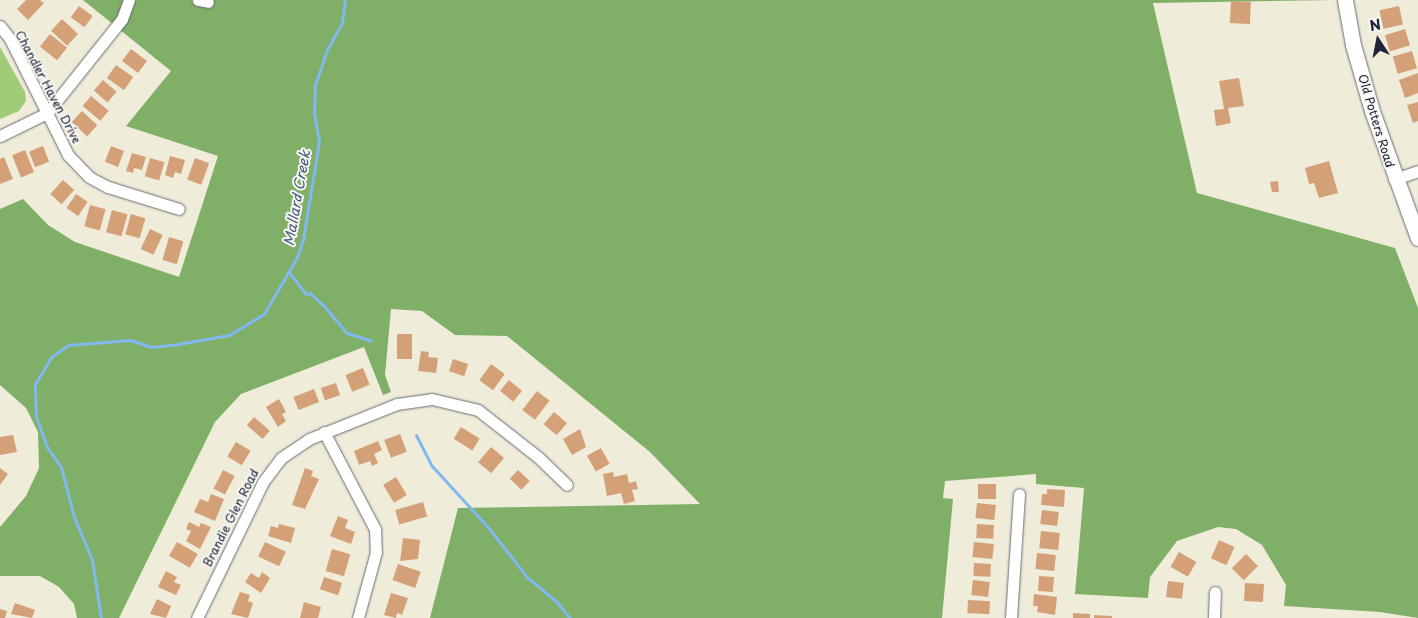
<!DOCTYPE html>
<html>
<head>
<meta charset="utf-8">
<style>
	body { margin:0 }
	#map { position:relative; width:1418px; height:618px; overflow:hidden; background:#f0ecda; font-family:"Playpen Sans",sans-serif }
	div>[style] { position:absolute }
	.green>* { inset:0; background:#a0cb78 }
	.forest>* { inset:0; background:#80af68 }
	.stream>* { height:3px; margin:-1.5px; padding:0 1.5px; transform-origin:1.5px; border-radius:1.5px; background:#80b9f0 }
	.building>* { inset:0; background:#d4a078; transform-origin:0 0 }
	.roads { filter:drop-shadow(0 0 1px #6a6973) drop-shadow(0 0 1px #6a6973) }
	.minor>* { height:11px; margin:-5.5px; padding:0 5.5px; transform-origin:5.5px; border-radius:5.5px; background:#fff }
	.tertiary>* { height:15px; margin:-7.5px; padding:0 7.5px; transform-origin:7.5px; border-radius:7.5px; background:#fff }
	span { translate:-50% -50%; white-space:nowrap; text-align:center; line-height:1.15; -webkit-text-stroke:4px #f6f6f2; paint-order:stroke }
	.street-label { font-size:12px; color:#22223b }
	.water-label { font-size:14px; color:#43577a; font-style:italic }
	.north { position:absolute; left:1353px; top:15px; width:50px; height:50px; -webkit-text-stroke:4px #f6f6f2; paint-order:stroke; rotate:349deg; font-size:14px; font-weight:700; line-height:20px; text-align:center; color:#22223b }
	.north::after { content:''; display:block; margin:auto; width:18px; height:22px; background:#22223b; clip-path:polygon(50% 0,100% 100%,50% 72%,0 100%) }
</style>
</head>
<body>
<div id="map">
	<div class="green">
		<i style="clip-path:polygon(0 47px,25px 92px,26px 101px,19px 111px,0 119px)"></i>
	</div>
	<div class="forest">
		<i style="clip-path:polygon(83px 0,1335px 0,1153px 3px,1197px 193px,1395px 248px,1418px 308px,1418px 618px,1380px 612px,1284px 606px,1286px 585px,1262px 545px,1236px 529px,1218px 527px,1177px 541px,1150px 577px,1148px 598px,1075px 594px,1084px 488px,1036px 484px,1036px 474px,945px 481px,943px 498px,953px 499px,942px 618px,430px 618px,458px 508px,700px 504px,650px 452px,507px 336px,455px 335px,422px 311px,391px 309px,385px 375px,391px 392px,383px 395px,364px 347px,241px 394px,215px 422px,119px 618px,77px 618px,74px 604px,59px 587px,40px 576px,0 576px,0 527px,26px 496px,39px 468px,38px 432px,26px 408px,0 385px,0 209px,23px 199px,48px 225px,75px 242px,179px 277px,218px 156px,126px 126px,171px 71px)"></i>
	</div>
	<div class="stream">
		<i style="left:288px;top:271px;width:29px;rotate:52deg"></i>
		<i style="left:306px;top:294px;width:4px;rotate:-14deg"></i>
		<i style="left:310px;top:293px;width:19px;rotate:43deg"></i>
		<i style="left:324px;top:306px;width:35px;rotate:50deg"></i>
		<i style="left:347px;top:333px;width:25px;rotate:18deg"></i>
		<i style="left:416px;top:435px;width:35px;rotate:63deg"></i>
		<i style="left:432px;top:466px;width:81px;rotate:47.5deg"></i>
		<i style="left:487px;top:526px;width:65px;rotate:51.9deg"></i>
		<i style="left:527px;top:577px;width:38px;rotate:40deg"></i>
		<i style="left:556px;top:601px;width:22px;rotate:51deg"></i>
		<i style="left:101px;top:618px;width:59px;rotate:-98.8deg"></i>
		<i style="left:92px;top:560px;width:47px;rotate:-112.7deg"></i>
		<i style="left:74px;top:517px;width:52px;rotate:-104.6deg"></i>
		<i style="left:61px;top:467px;width:24px;rotate:-125deg"></i>
		<i style="left:47px;top:447px;width:32px;rotate:-110deg"></i>
		<i style="left:36px;top:417px;width:33px;rotate:-92deg"></i>
		<i style="left:35px;top:384px;width:31px;rotate:-59deg"></i>
		<i style="left:51px;top:357px;width:21px;rotate:-35deg"></i>
		<i style="left:68px;top:345px;width:62px;rotate:-4.6deg"></i>
		<i style="left:130px;top:340px;width:22px;rotate:18deg"></i>
		<i style="left:151px;top:347px;width:27px;rotate:-6deg"></i>
		<i style="left:178px;top:344px;width:52px;rotate:-10deg"></i>
		<i style="left:229px;top:335px;width:41px;rotate:-31deg"></i>
		<i style="left:264px;top:314px;width:66px;rotate:-59.9deg"></i>
		<i style="left:297px;top:257px;width:18px;rotate:-71deg"></i>
		<i style="left:303px;top:240px;width:100px;rotate:-80.8deg"></i>
		<i style="left:319px;top:141px;width:28px;rotate:-100deg"></i>
		<i style="left:314px;top:113px;width:28px;rotate:-88deg"></i>
		<i style="left:315px;top:85px;width:39px;rotate:-71deg"></i>
		<i style="left:328px;top:48px;width:29px;rotate:-61deg"></i>
		<i style="left:342px;top:23px;width:23px;rotate:-83deg"></i>
	</div>
	<div class="building">
		<i style="clip-path:polygon(26px 0,40px 0,44px 3px,28px 20px,17px 9px)"></i>
		<i style="left:1231px;top:1px;width:20px;height:22px;rotate:3deg"></i>
		<i style="left:79px;top:6px;width:17px;height:14px;rotate:36deg"></i>
		<i style="left:1399px;top:6px;width:19px;height:20px;rotate:78deg"></i>
		<i style="left:62px;top:19px;width:22px;height:16px;rotate:43deg"></i>
		<i style="left:1405px;top:29px;width:17px;height:21px;rotate:73deg"></i>
		<i style="left:50px;top:34px;width:22px;height:16px;rotate:39deg"></i>
		<i style="left:131px;top:49px;width:20px;height:15px;rotate:37deg"></i>
		<i style="left:1412px;top:51px;width:18px;height:20px;rotate:74deg"></i>
		<i style="left:116px;top:65px;width:21px;height:16px;rotate:35deg"></i>
		<i style="clip-path:polygon(1418px 73px,1418px 93px,1405px 98px,1399px 80px)"></i>
		<i style="clip-path:polygon(1239px 78px,1244px 106px,1228px 108px,1231px 123px,1216px 126px,1214px 110px,1224px 109px,1219px 81px)"></i>
		<i style="left:103px;top:80px;width:18px;height:14px;rotate:41deg"></i>
		<i style="left:91px;top:96px;width:23px;height:13px;rotate:40deg"></i>
		<i style="clip-path:polygon(1418px 102px,1418px 121px,1413px 123px,1407px 105px)"></i>
		<i style="left:82px;top:111px;width:21px;height:15px;rotate:43deg"></i>
		<i style="left:43px;top:146px;width:17px;height:15px;rotate:69deg"></i>
		<i style="left:111px;top:146px;width:14px;height:17px;rotate:21deg"></i>
		<i style="left:25px;top:150px;width:24px;height:14px;rotate:68deg"></i>
		<i style="clip-path:polygon(132px 153px,146px 157px,142px 170px,134px 168px,133px 173px,126px 171px)"></i>
		<i style="clip-path:polygon(170px 156px,185px 160px,181px 174px,175px 172px,173px 178px,165px 175px)"></i>
		<i style="clip-path:polygon(4px 157px,13px 179px,0 184px,0 159px)"></i>
		<i style="left:150px;top:158px;width:15px;height:19px;rotate:16deg"></i>
		<i style="left:195px;top:158px;width:15px;height:23px;rotate:20deg"></i>
		<i style="clip-path:polygon(1329px 161px,1338px 193px,1319px 198px,1314px 183px,1309px 184px,1305px 168px)"></i>
		<i style="left:63px;top:180px;width:15px;height:19px;rotate:42deg"></i>
		<i style="clip-path:polygon(1278px 181px,1279px 192px,1272px 192px,1270px 182px)"></i>
		<i style="left:76px;top:194px;width:14px;height:17px;rotate:34deg"></i>
		<i style="left:90px;top:205px;width:16px;height:22px;rotate:15deg"></i>
		<i style="left:112px;top:210px;width:16px;height:23px;rotate:15deg"></i>
		<i style="left:131px;top:214px;width:15px;height:21px;rotate:16deg"></i>
		<i style="left:150px;top:229px;width:14px;height:22px;rotate:25deg"></i>
		<i style="left:169px;top:237px;width:15px;height:24px;rotate:16deg"></i>
		<i style="left:397px;top:334px;width:15px;height:25px"></i>
		<i style="clip-path:polygon(421px 351px,429px 352px,428px 357px,438px 358px,436px 373px,418px 371px)"></i>
		<i style="left:453px;top:359px;width:16px;height:13px;rotate:18deg"></i>
		<i style="left:491px;top:364px;width:17px;height:20px;rotate:36deg"></i>
		<i style="left:363px;top:368px;width:18px;height:19px;rotate:68deg"></i>
		<i style="left:509px;top:380px;width:17px;height:14px;rotate:40deg"></i>
		<i style="left:336px;top:383px;width:13px;height:16px;rotate:72deg"></i>
		<i style="left:314px;top:389px;width:14px;height:22px;rotate:69deg"></i>
		<i style="left:537px;top:391px;width:16px;height:24px;rotate:38deg"></i>
		<i style="clip-path:polygon(279px 399px,286px 412px,282px 414px,286px 421px,278px 427px,266px 407px)"></i>
		<i style="left:554px;top:412px;width:17px;height:16px;rotate:40deg"></i>
		<i style="left:254px;top:417px;width:21px;height:11px;rotate:41deg"></i>
		<i style="left:461px;top:427px;width:22px;height:14px;rotate:32deg"></i>
		<i style="clip-path:polygon(580px 429px,586px 447px,572px 455px,563px 439px)"></i>
		<i style="left:400px;top:434px;width:19px;height:17px;rotate:69deg"></i>
		<i style="clip-path:polygon(13px 435px,17px 452px,0 455px,0 437px)"></i>
		<i style="clip-path:polygon(378px 441px,382px 450px,374px 454px,378px 463px,372px 466px,370px 461px,359px 465px,354px 451px)"></i>
		<i style="left:236px;top:442px;width:17px;height:17px;rotate:31deg"></i>
		<i style="left:491px;top:447px;width:17px;height:20px;rotate:40deg"></i>
		<i style="left:601px;top:448px;width:18px;height:16px;rotate:61deg"></i>
		<i style="clip-path:polygon(0 468px,8px 474px,0 485px)"></i>
		<i style="clip-path:polygon(305px 468px,313px 471px,311px 476px,319px 479px,305px 509px,292px 505px)"></i>
		<i style="left:223px;top:470px;width:13px;height:21px;rotate:27deg"></i>
		<i style="left:518px;top:470px;width:16px;height:12px;rotate:43deg"></i>
		<i style="clip-path:polygon(613px 472px,614px 477px,627px 474px,629px 483px,636px 481px,638px 489px,632px 490px,635px 501px,624px 504px,621px 493px,607px 496px,603px 474px)"></i>
		<i style="left:396px;top:477px;width:21px;height:15px;rotate:59deg"></i>
		<i style="left:978px;top:484px;width:18px;height:15px"></i>
		<i style="clip-path:polygon(1047px 489px,1065px 490px,1064px 507px,1041px 505px,1042px 494px,1047px 494px)"></i>
		<i style="clip-path:polygon(211px 494px,224px 499px,215px 521px,194px 512px,200px 499px,208px 502px)"></i>
		<i style="left:423px;top:502px;width:15px;height:29px;rotate:74deg"></i>
		<i style="left:977px;top:503px;width:19px;height:15px;rotate:6deg"></i>
		<i style="left:1042px;top:510px;width:17px;height:14px;rotate:7deg"></i>
		<i style="clip-path:polygon(338px 516px,348px 520px,345px 528px,355px 532px,351px 544px,330px 536px)"></i>
		<i style="clip-path:polygon(189px 522px,199px 527px,201px 523px,211px 527px,200px 549px,186px 541px,191px 531px,186px 529px)"></i>
		<i style="clip-path:polygon(279px 524px,295px 528px,291px 543px,268px 536px,271px 526px,278px 528px)"></i>
		<i style="left:977px;top:524px;width:17px;height:14px;rotate:3deg"></i>
		<i style="left:1041px;top:531px;width:19px;height:17px;rotate:6deg"></i>
		<i style="clip-path:polygon(403px 538px,420px 540px,418px 559px,400px 561px)"></i>
		<i style="left:1219px;top:540px;width:17px;height:20px;rotate:24deg"></i>
		<i style="left:177px;top:542px;width:24px;height:16px;rotate:30deg"></i>
		<i style="left:265px;top:542px;width:23px;height:16px;rotate:25deg"></i>
		<i style="left:974px;top:542px;width:20px;height:15px;rotate:6deg"></i>
		<i style="left:332px;top:549px;width:19px;height:23px;rotate:16deg"></i>
		<i style="left:1179px;top:552px;width:20px;height:17px;rotate:30deg"></i>
		<i style="left:1037px;top:553px;width:19px;height:16px;rotate:6deg"></i>
		<i style="left:1246px;top:554px;width:17px;height:20px;rotate:45deg"></i>
		<i style="left:974px;top:563px;width:17px;height:13px;rotate:3deg"></i>
		<i style="left:398px;top:564px;width:24px;height:17px;rotate:19deg"></i>
		<i style="clip-path:polygon(166px 571px,177px 577px,174px 582px,181px 585px,176px 595px,158px 587px)"></i>
		<i style="clip-path:polygon(262px 572px,270px 578px,261px 593px,245px 582px,251px 573px,259px 578px)"></i>
		<i style="left:1039px;top:576px;width:15px;height:15px;rotate:4deg"></i>
		<i style="left:324px;top:577px;width:19px;height:13px;rotate:18deg"></i>
		<i style="left:973px;top:580px;width:17px;height:15px;rotate:7deg"></i>
		<i style="left:1168px;top:581px;width:16px;height:16px;rotate:7deg"></i>
		<i style="left:1245px;top:583px;width:19px;height:18px;rotate:3deg"></i>
		<i style="clip-path:polygon(240px 592px,250px 595px,248px 601px,253px 603px,248px 618px,231px 614px)"></i>
		<i style="clip-path:polygon(391px 593px,408px 598px,402px 615px,397px 613px,396px 618px,384px 615px)"></i>
		<i style="clip-path:polygon(1034px 594px,1057px 597px,1055px 615px,1037px 612px,1038px 606px,1033px 606px)"></i>
		<i style="clip-path:polygon(157px 599px,171px 606px,166px 618px,150px 614px)"></i>
		<i style="left:968px;top:600px;width:22px;height:13px;rotate:3deg"></i>
		<i style="clip-path:polygon(304px 602px,321px 607px,318px 618px,300px 618px)"></i>
		<i style="clip-path:polygon(15px 603px,35px 610px,32px 618px,11px 614px)"></i>
		<i style="clip-path:polygon(0 609px,7px 611px,5px 618px,0 618px)"></i>
		<i style="clip-path:polygon(1073px 613px,1090px 614px,1090px 618px,1073px 618px)"></i>
		<i style="clip-path:polygon(1094px 615px,1112px 616px,1112px 618px,1094px 618px)"></i>
	</div>
	<div class="roads">
		<div class="minor">
			<i style="left:198px;top:0;width:10px;rotate:11deg"></i>
			<i style="left:0;top:26px;width:16px;rotate:52deg"></i>
			<i style="left:10px;top:39px;width:130px;rotate:63.4deg"></i>
			<i style="left:68px;top:155px;width:30px;rotate:46deg"></i>
			<i style="left:89px;top:177px;width:21px;rotate:28deg"></i>
			<i style="left:108px;top:187px;width:74px;rotate:17.2deg"></i>
			<i style="left:0;top:136px;width:52px;rotate:-26.1deg"></i>
			<i style="left:47px;top:113px;width:120px;rotate:-51.4deg"></i>
			<i style="left:122px;top:19px;width:20px;rotate:-70deg"></i>
			<i style="left:1394px;top:179px;width:25px;rotate:-18deg"></i>
			<i style="left:324px;top:432px;width:110px;rotate:62.3deg"></i>
			<i style="left:375px;top:529px;width:23px;rotate:88deg"></i>
			<i style="left:376px;top:552px;width:68px;rotate:105.3deg"></i>
			<i style="left:197px;top:618px;width:151px;rotate:-64.1deg"></i>
			<i style="left:263px;top:482px;width:30px;rotate:-53deg"></i>
			<i style="left:281px;top:458px;width:34px;rotate:-34deg"></i>
			<i style="left:309px;top:439px;width:95px;rotate:-21.7deg"></i>
			<i style="left:397px;top:404px;width:35px;rotate:-8deg"></i>
			<i style="left:432px;top:399px;width:47px;rotate:13.4deg"></i>
			<i style="left:478px;top:410px;width:76px;rotate:38.1deg"></i>
			<i style="left:538px;top:457px;width:40px;rotate:44deg"></i>
			<i style="left:1011px;top:618px;width:124px;rotate:-86.3deg"></i>
			<i style="left:1214px;top:618px;width:26px;rotate:-88deg"></i>
		</div>
		<div class="tertiary">
			<i style="left:1345px;top:0;width:46px;rotate:79.9deg"></i>
			<i style="left:1353px;top:45px;width:69px;rotate:73.9deg"></i>
			<i style="left:1372px;top:111px;width:135px;rotate:70.1deg"></i>
		</div>
	</div>
	<div class="street-label">
		<span style="left:48px;top:87px;rotate:62deg">Chandler Haven Drive</span>
		<span style="left:1376px;top:121px;rotate:73deg">Old Potters Road</span>
		<span style="left:231px;top:518px;rotate:-63deg">Brandie Glen Road</span>
	</div>
	<div class="water-label">
		<span style="left:297px;top:198px;rotate:-80deg">Mallard Creek</span>
	</div>
	<div class="north">N</div>
</div>
</body>
</html>
